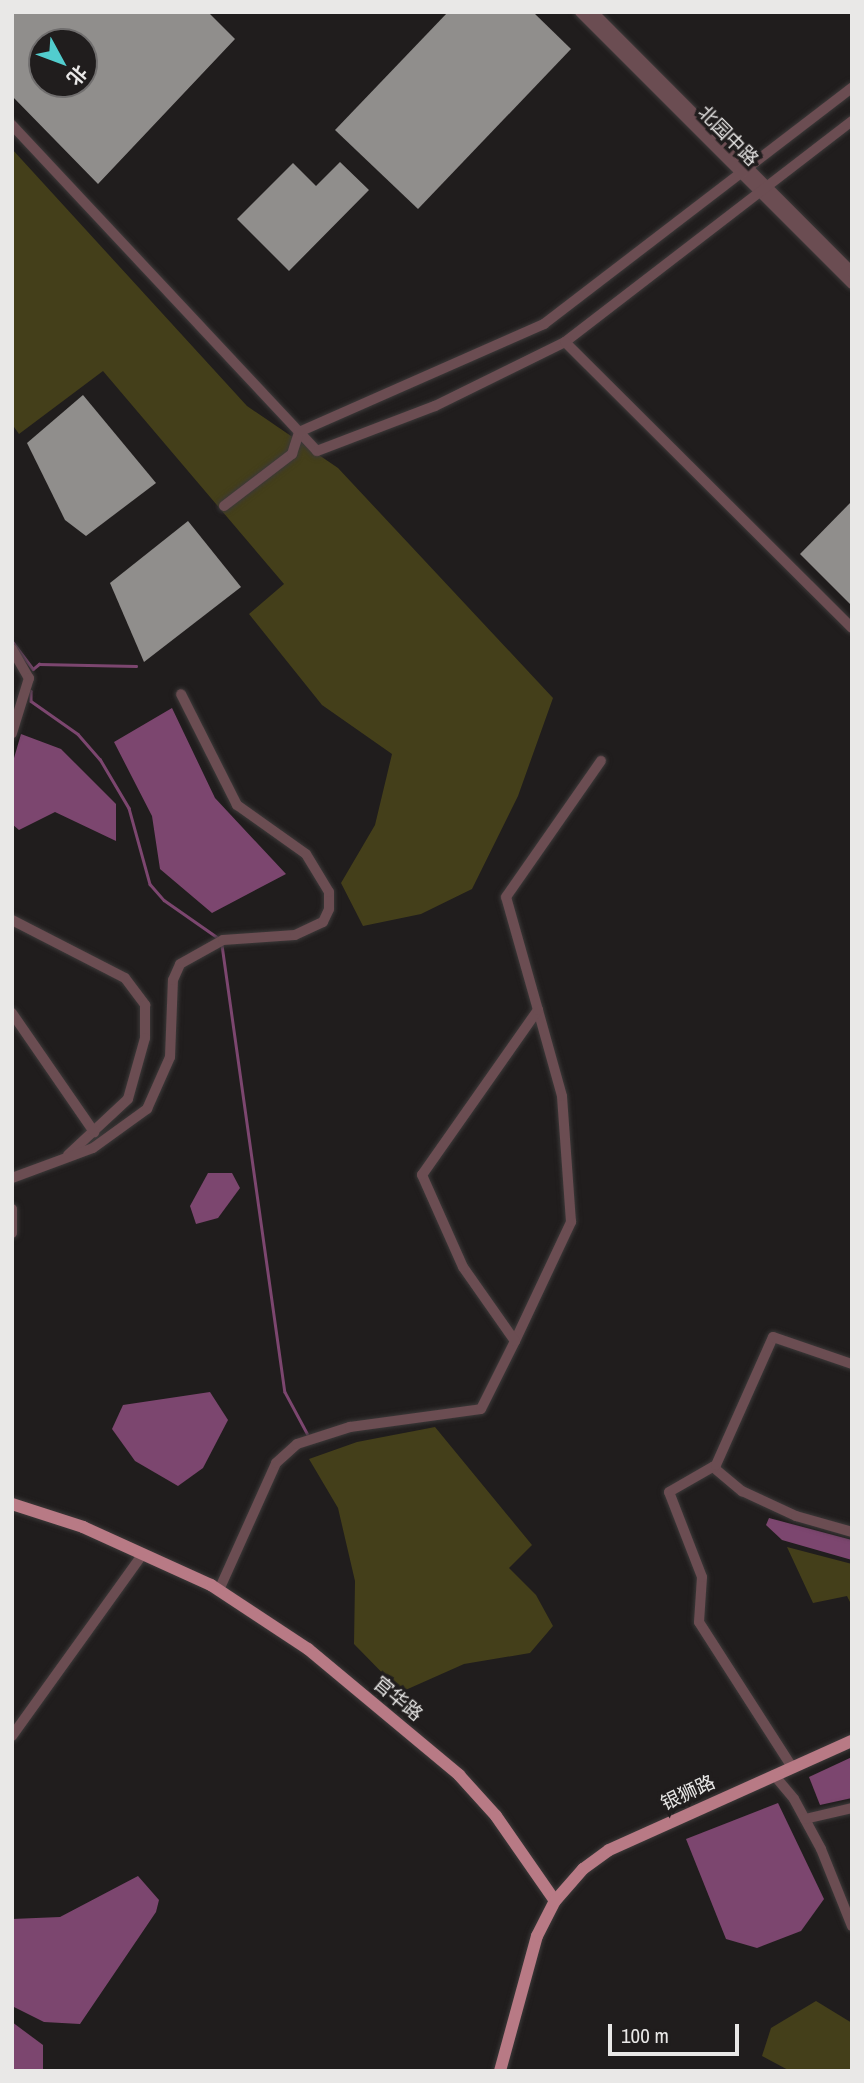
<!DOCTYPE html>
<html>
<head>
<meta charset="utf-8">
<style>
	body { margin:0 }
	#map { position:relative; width:864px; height:2083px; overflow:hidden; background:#201d1d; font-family:"Archivo Narrow","Noto Sans SC",sans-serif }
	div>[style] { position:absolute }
	.green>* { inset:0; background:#443f1a }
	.water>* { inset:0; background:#7c466f }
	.stream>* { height:2.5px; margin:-1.25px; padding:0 1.25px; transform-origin:1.25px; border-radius:1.25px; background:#7c466f }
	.building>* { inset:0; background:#908e8c }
	.roads { filter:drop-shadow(0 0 2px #3c3939) drop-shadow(0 0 2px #3c3939) }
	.minor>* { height:10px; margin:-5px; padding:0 5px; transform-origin:5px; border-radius:5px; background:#6b4d52 }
	.major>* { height:12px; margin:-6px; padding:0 6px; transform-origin:6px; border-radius:6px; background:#b87a85 }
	span { translate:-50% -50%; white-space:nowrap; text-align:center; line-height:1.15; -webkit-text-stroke:7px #201d1d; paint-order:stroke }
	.street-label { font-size:19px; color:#e9e8e7 }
	.frame { position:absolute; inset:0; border:14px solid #e9e8e7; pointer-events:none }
	.north { position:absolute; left:28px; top:28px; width:70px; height:70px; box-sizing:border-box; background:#201d1d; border:2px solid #706e6e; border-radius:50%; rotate:131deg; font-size:19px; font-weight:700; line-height:28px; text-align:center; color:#e9e8e7 }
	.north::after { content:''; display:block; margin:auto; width:24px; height:32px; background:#52cdce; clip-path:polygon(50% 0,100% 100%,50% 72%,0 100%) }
	.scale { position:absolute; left:608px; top:2024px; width:131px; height:32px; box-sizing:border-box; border:4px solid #e9e8e7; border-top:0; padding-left:9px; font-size:21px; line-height:24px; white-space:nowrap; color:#e9e8e7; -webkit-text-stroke:5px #201d1d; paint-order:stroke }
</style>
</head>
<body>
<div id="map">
	<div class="green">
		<i style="clip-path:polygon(12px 149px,247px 406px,338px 468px,553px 698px,518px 796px,472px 889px,421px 914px,363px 926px,341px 883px,375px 825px,392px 754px,322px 705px,249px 614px,284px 584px,103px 371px,19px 434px,12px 424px)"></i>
		<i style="clip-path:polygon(435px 1427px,532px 1545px,509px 1568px,536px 1595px,553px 1626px,530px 1653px,464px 1664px,401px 1692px,354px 1644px,355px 1581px,338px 1508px,309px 1459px,357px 1442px)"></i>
		<i style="clip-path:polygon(787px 1547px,852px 1564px,852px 1606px,847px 1596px,813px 1603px)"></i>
		<i style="clip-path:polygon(816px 2001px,852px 2023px,852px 2071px,790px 2071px,762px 2056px,771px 2028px)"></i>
	</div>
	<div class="water">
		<i style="clip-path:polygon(172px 708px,215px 798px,286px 874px,212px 913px,160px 869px,152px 816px,114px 742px)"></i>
		<i style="clip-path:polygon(21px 734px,61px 749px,116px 804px,116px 841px,55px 812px,19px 830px,12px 824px,12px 765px)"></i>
		<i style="clip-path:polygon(208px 1173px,232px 1173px,240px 1188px,218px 1218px,196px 1224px,190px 1206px)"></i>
		<i style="clip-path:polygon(210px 1392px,228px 1420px,203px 1468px,178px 1486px,135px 1461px,112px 1429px,123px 1405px)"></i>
		<i style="clip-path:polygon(769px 1518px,852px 1540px,852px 1560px,782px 1540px,766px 1525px)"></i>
		<i style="clip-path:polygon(852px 1757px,852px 1798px,820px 1805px,809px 1777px)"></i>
		<i style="clip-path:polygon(778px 1803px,824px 1899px,801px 1931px,757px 1948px,726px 1939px,686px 1839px)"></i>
		<i style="clip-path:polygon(138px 1876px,159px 1900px,156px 1912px,80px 2024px,44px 2022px,12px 2006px,12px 1919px,60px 1917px)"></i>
		<i style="clip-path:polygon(12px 2022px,43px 2045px,43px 2071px,12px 2071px)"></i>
	</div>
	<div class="stream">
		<i style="left:12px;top:641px;width:35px;rotate:53deg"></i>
		<i style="left:33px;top:669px;width:8px;rotate:-40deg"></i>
		<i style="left:39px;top:664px;width:97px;rotate:1.2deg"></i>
		<i style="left:31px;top:691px;width:10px;rotate:90deg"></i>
		<i style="left:31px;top:701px;width:57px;rotate:35.1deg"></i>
		<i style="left:78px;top:734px;width:33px;rotate:49deg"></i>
		<i style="left:100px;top:759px;width:57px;rotate:59.4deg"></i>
		<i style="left:129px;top:808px;width:79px;rotate:74.6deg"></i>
		<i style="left:150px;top:884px;width:21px;rotate:49deg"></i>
		<i style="left:164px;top:900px;width:68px;rotate:34.9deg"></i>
		<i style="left:222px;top:945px;width:451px;rotate:82deg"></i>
		<i style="left:285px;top:1392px;width:47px;rotate:61.8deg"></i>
	</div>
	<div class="building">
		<i style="clip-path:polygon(evenodd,12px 12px,208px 12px,235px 39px,98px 184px,12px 96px,12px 12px,42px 42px,84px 42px,84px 84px,42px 84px,42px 42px)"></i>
		<i style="clip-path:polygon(448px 12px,533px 12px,571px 49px,418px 209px,335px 130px)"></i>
		<i style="clip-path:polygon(340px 162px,369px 190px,289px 271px,237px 219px,293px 163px,316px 186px)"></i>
		<i style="clip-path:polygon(83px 395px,156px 483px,86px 536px,65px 520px,27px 443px)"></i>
		<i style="clip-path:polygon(852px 501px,852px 606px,800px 554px)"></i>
		<i style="clip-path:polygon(188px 521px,241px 587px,144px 662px,110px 583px)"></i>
	</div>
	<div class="roads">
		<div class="minor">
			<i style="left:580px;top:12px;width:385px;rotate:45deg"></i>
			<i style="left:593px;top:12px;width:367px;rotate:45.1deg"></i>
			<i style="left:12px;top:125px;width:446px;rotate:46.9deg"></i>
			<i style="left:317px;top:451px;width:126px;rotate:-20.9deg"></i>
			<i style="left:435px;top:406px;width:145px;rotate:-26.2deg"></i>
			<i style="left:565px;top:342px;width:362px;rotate:-37.6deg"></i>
			<i style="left:565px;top:342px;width:405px;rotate:44.9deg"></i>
			<i style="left:224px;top:506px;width:86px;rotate:-37.4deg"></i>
			<i style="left:292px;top:454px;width:23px;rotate:-72deg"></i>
			<i style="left:299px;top:432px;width:268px;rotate:-23.8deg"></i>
			<i style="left:544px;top:324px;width:388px;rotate:-37.5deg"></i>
			<i style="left:12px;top:649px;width:34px;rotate:60deg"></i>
			<i style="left:29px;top:678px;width:58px;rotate:107.2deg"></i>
			<i style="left:12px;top:920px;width:127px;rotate:27.2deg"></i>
			<i style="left:125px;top:978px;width:34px;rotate:53deg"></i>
			<i style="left:145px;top:1005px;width:33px;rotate:90deg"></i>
			<i style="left:145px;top:1038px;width:63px;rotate:105.6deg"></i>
			<i style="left:128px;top:1099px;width:82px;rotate:137deg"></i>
			<i style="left:12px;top:1013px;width:145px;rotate:55.4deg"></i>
			<i style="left:12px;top:1178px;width:86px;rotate:-20.3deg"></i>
			<i style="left:93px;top:1148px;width:67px;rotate:-35.8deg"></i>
			<i style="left:147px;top:1109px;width:57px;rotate:-66.1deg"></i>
			<i style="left:170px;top:1057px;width:77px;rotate:-87.8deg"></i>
			<i style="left:173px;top:980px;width:17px;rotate:-66deg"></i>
			<i style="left:180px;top:964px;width:49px;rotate:-29.2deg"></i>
			<i style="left:223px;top:940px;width:72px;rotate:-4deg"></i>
			<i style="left:295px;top:935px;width:31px;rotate:-25deg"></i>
			<i style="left:323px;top:922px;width:14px;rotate:-65deg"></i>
			<i style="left:329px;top:909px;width:17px;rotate:-90deg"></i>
			<i style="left:329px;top:892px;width:44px;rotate:-121.2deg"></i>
			<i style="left:306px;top:854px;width:85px;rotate:-144.6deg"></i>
			<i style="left:237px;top:805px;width:124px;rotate:-116.8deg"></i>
			<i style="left:12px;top:1209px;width:24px;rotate:90deg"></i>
			<i style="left:515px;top:1341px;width:132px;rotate:-64.8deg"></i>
			<i style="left:571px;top:1222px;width:126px;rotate:-94.1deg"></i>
			<i style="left:562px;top:1096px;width:89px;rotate:-105.6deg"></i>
			<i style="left:713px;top:1467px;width:38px;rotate:40deg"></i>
			<i style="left:742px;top:1491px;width:60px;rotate:24.8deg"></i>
			<i style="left:796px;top:1516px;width:58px;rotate:15.9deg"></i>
			<i style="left:219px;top:1590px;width:139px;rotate:-65.8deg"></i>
			<i style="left:276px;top:1463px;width:28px;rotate:-42deg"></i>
			<i style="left:297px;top:1444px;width:56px;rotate:-17.8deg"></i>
			<i style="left:350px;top:1427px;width:132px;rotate:-7.8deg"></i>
			<i style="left:481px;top:1409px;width:76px;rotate:-63.4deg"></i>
			<i style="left:515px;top:1341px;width:90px;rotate:-125.1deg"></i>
			<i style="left:463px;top:1267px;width:101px;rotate:-114deg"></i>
			<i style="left:422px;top:1175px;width:202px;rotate:-54.9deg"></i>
			<i style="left:538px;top:1010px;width:117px;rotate:-105.8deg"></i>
			<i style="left:506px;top:897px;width:166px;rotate:-55.1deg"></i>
			<i style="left:12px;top:1736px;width:224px;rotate:-54.3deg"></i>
			<i style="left:792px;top:1767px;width:172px;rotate:-122.7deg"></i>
			<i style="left:699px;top:1622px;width:45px;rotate:-86.2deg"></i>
			<i style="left:702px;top:1577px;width:91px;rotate:-111.2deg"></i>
			<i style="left:669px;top:1492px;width:54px;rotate:-29.9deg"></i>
			<i style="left:716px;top:1465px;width:140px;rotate:-66deg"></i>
			<i style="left:773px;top:1337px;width:83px;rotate:18.9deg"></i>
			<i style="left:774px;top:1775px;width:31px;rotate:50deg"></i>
			<i style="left:794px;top:1799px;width:57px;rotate:61.6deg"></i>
			<i style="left:821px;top:1849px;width:83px;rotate:68.1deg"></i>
			<i style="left:805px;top:1819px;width:48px;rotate:-13.2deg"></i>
		</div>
		<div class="major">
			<i style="left:12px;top:1504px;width:75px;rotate:17.9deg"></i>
			<i style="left:83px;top:1527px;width:141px;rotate:24.4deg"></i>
			<i style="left:211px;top:1585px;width:116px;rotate:33.4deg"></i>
			<i style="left:308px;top:1649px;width:197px;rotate:39.8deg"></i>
			<i style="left:459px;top:1775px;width:55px;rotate:47.9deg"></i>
			<i style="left:496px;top:1816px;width:103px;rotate:55.2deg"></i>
			<i style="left:500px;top:2071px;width:140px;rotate:-74.7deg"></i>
			<i style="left:537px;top:1936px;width:39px;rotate:-63deg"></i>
			<i style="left:555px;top:1901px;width:43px;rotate:-48.8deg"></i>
			<i style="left:583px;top:1869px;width:32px;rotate:-36deg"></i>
			<i style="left:609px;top:1850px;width:266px;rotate:-24.2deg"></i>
		</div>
	</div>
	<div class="street-label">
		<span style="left:728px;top:136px;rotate:45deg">北园中路</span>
		<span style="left:398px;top:1699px;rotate:40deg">官华路</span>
		<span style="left:688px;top:1793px;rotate:-25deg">银狮路</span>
	</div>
	<div class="frame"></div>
	<div class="north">北</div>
	<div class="scale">100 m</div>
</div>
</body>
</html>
